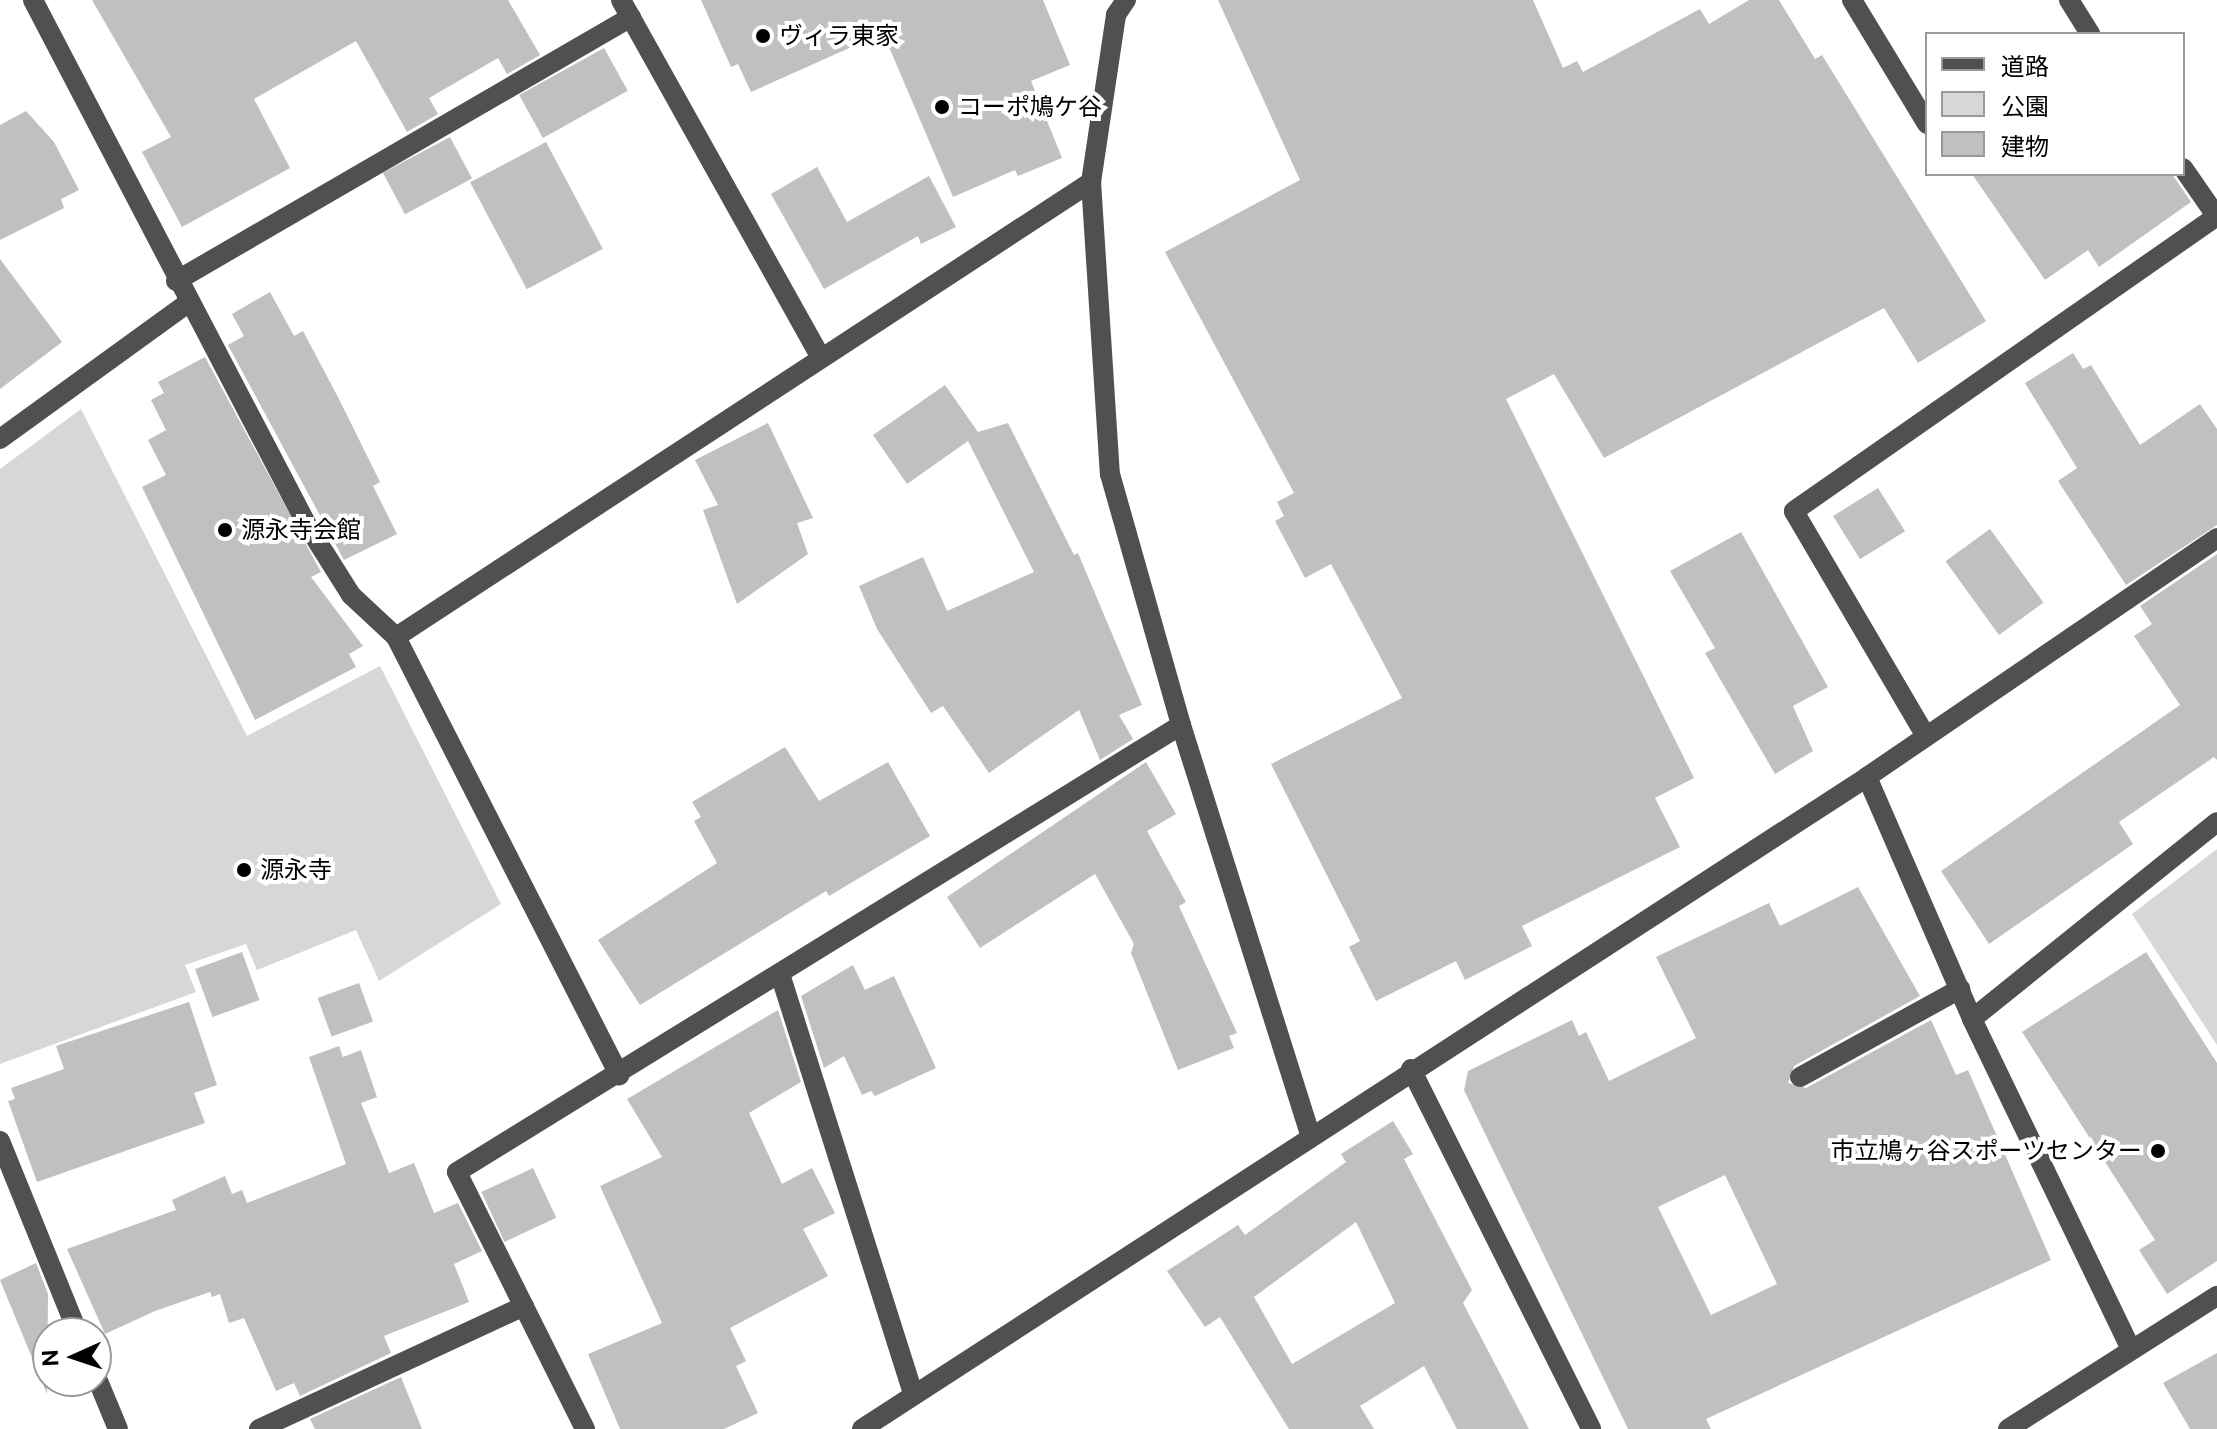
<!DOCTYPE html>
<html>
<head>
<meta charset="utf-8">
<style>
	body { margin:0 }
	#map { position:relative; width:2217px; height:1429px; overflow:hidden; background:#fff; font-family:"Public Sans","Noto Sans JP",sans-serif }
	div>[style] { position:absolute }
	.green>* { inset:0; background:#d7d7d7 }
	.building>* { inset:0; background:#c0c0c0; transform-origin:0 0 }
	.minor>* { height:20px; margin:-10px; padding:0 10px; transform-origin:10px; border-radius:10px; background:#505050 }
	.dots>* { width:22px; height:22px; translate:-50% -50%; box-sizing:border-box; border:4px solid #fff; border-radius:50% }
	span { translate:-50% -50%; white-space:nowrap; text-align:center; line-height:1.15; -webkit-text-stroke:8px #fff; paint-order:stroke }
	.poi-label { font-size:24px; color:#000 }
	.left { translate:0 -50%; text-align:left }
	.right { translate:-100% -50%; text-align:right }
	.legend { position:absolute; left:1925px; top:32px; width:260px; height:144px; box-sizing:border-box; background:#fff; border:2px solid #999; margin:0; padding:10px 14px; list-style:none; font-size:24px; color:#000 }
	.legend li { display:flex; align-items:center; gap:16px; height:40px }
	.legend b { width:40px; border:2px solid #999 }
	.north { position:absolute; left:32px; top:1317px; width:80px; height:80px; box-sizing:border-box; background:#fff; border:2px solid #999; border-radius:50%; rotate:267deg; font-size:22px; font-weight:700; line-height:32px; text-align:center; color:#000 }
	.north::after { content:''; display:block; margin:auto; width:28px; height:36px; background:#000; clip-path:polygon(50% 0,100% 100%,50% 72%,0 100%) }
</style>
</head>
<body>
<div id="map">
	<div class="green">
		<i style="clip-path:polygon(81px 409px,247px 736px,380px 666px,501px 904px,379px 981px,356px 930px,257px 970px,246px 944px,185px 965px,196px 992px,0 1064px,0 469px)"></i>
		<i style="clip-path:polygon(2217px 849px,2217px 1045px,2132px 914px)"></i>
	</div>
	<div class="building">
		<i style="clip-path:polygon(92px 0,508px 0,540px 55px,507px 74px,498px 58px,429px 98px,438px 114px,407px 132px,356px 41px,254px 99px,290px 168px,182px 227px,142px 152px,171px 137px)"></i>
		<i style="clip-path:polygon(701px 0,1043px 0,1070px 65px,1031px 81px,1062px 158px,1018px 176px,1015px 170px,953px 197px,883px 33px,751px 92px,738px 64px,731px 67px)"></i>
		<i style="clip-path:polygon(1218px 0,1533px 0,1563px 68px,1577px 61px,1583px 72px,1700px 9px,1709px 24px,1749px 0,1779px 0,1815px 59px,1822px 55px,1986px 321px,1918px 363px,1884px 308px,1604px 458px,1554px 374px,1506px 399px,1694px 778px,1655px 798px,1680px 847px,1522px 926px,1532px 946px,1465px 980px,1456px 961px,1376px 1001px,1349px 947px,1360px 941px,1271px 764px,1402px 698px,1331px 564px,1305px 578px,1275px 521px,1284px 516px,1277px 502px,1294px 493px,1165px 252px,1300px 180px)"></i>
		<i style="left:604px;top:48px;width:49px;height:97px;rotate:61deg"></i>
		<i style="clip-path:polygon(26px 111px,54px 142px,79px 190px,61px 199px,64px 208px,0 240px,0 125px)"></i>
		<i style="left:450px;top:137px;width:47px;height:76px;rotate:62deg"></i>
		<i style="left:546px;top:142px;width:121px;height:86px;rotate:62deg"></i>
		<i style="clip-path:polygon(817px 167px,847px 222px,929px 176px,956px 227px,921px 244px,918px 236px,824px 289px,771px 194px)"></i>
		<i style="clip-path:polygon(1972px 174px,2172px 174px,2191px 202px,2099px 267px,2088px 250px,2045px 280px)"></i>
		<i style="clip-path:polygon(0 259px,62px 342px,0 389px)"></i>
		<i style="clip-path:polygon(270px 292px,294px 336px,303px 331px,340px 401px,380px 482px,373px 486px,397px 534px,344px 560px,228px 345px,244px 336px,232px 314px)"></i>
		<i style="clip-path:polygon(2073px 353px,2083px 369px,2091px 365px,2140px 445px,2200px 404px,2217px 429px,2217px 525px,2126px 585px,2058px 481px,2077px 468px,2025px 383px)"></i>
		<i style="clip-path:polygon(205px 357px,321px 572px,311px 577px,363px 646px,349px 654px,356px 667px,255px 720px,142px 487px,166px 475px,148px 440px,166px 430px,151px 400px,164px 393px,158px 382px)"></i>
		<i style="clip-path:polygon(945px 385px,978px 432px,1008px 423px,1074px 555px,1078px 553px,1142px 705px,1119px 715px,1133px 739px,1100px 760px,1079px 710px,989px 773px,943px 706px,931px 713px,877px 629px,859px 586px,923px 557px,947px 611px,1034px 572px,968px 441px,907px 484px,873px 435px)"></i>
		<i style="clip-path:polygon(768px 423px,813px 518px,797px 523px,808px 554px,737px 604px,703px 510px,718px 505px,695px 460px)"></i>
		<i style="left:1878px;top:488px;width:51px;height:53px;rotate:58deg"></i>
		<i style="left:1990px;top:529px;width:91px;height:55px;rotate:54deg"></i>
		<i style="clip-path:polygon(1741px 532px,1828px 687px,1793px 706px,1813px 751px,1775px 774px,1705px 653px,1715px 648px,1670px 571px)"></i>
		<i style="clip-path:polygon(2217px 554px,2217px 760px,2214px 757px,2119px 822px,2133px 844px,1989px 944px,1941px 871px,2180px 705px,2134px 636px,2152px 624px,2140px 606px)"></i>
		<i style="clip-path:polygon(785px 747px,819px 801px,888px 762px,930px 836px,829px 896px,826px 891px,640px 1005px,598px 940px,717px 863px,694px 821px,701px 817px,692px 802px)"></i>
		<i style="clip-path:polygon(1146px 762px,1176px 814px,1147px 831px,1186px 902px,1179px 906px,1237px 1033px,1229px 1036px,1234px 1048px,1178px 1070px,1131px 953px,1134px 944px,1095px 874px,980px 948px,947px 897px)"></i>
		<i style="clip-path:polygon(evenodd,1858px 887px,1920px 996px,1794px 1066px,1788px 1083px,1806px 1088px,1931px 1020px,1956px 1075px,1968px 1070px,2051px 1260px,1706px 1419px,1711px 1429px,1628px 1429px,1464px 1090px,1468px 1071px,1572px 1020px,1579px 1036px,1586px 1032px,1609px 1081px,1696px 1038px,1656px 957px,1769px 903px,1780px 926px,1858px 887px,1725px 1175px,1777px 1284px,1711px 1315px,1658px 1207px,1725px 1175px)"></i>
		<i style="left:242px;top:952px;width:51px;height:50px;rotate:70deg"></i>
		<i style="clip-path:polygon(2146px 952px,2217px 1063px,2217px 1261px,2167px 1294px,2139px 1250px,2155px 1240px,2022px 1032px)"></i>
		<i style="clip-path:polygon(853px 965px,865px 990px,894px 976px,936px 1068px,875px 1096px,871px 1091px,862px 1095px,844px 1056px,824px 1068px,801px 996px)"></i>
		<i style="left:359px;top:983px;width:41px;height:44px;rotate:70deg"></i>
		<i style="clip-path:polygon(189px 1002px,217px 1085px,194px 1093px,205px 1123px,37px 1182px,8px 1101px,15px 1099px,11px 1088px,64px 1069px,56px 1046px)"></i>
		<i style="clip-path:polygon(778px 1010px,801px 1082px,749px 1113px,782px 1184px,812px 1168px,835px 1213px,803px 1229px,828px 1276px,730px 1328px,746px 1361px,736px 1366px,758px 1413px,724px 1429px,620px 1429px,588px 1354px,662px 1323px,600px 1186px,662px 1157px,627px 1099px)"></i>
		<i style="clip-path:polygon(339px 1046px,343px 1057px,361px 1050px,377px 1097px,361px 1103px,389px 1173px,414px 1163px,434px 1213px,458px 1203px,482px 1251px,454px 1264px,469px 1302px,384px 1336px,391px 1353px,300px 1396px,294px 1383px,276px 1391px,244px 1318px,229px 1323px,220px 1294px,212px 1297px,210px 1292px,155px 1311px,105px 1334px,67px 1249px,176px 1210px,172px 1200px,225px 1176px,232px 1194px,242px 1190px,247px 1203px,346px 1164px,309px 1057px)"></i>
		<i style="clip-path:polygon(evenodd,1393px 1121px,1413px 1154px,1404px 1159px,1472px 1290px,1463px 1303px,1529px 1429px,1457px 1429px,1424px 1366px,1360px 1406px,1374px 1429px,1289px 1429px,1220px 1317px,1205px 1327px,1167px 1271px,1238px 1225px,1245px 1235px,1346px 1162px,1341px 1154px,1393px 1121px,1356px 1222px,1395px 1303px,1292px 1364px,1254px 1297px,1356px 1222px)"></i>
		<i style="left:533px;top:1168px;width:55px;height:57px;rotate:65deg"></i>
		<i style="clip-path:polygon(36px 1263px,48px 1294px,47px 1394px,0 1280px)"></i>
		<i style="clip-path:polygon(2217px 1353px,2217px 1429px,2190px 1429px,2163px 1383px)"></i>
		<i style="clip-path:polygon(401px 1377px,422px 1429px,315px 1429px,310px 1419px)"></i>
	</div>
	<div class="minor">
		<i style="left:33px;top:0;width:592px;rotate:62.44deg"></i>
		<i style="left:307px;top:525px;width:83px;rotate:57.8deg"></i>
		<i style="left:351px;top:595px;width:62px;rotate:43deg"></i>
		<i style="left:396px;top:637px;width:492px;rotate:63deg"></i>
		<i style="left:621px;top:0;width:406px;rotate:60.8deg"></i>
		<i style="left:1126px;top:0;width:18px;rotate:124deg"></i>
		<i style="left:1116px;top:15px;width:169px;rotate:98.5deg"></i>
		<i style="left:1091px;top:182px;width:293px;rotate:86.3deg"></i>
		<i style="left:1110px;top:474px;width:261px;rotate:74.2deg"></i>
		<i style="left:1181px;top:725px;width:429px;rotate:72.5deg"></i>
		<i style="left:1852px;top:0;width:145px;rotate:58.8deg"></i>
		<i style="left:2069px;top:0;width:40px;rotate:58deg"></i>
		<i style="left:2183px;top:168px;width:60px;rotate:55.2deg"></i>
		<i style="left:176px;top:281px;width:526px;rotate:-30.12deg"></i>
		<i style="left:0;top:439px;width:233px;rotate:-35.9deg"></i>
		<i style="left:396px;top:637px;width:831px;rotate:-33.21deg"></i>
		<i style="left:1924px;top:733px;width:257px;rotate:-120.4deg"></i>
		<i style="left:1794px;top:511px;width:516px;rotate:-34.89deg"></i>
		<i style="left:1867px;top:777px;width:264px;rotate:66.5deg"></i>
		<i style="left:1972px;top:1019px;width:365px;rotate:64.3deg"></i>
		<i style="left:780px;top:974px;width:441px;rotate:72.4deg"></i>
		<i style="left:1972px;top:1019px;width:314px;rotate:-38.8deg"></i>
		<i style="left:1411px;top:1069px;width:402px;rotate:63.4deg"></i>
		<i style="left:1800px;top:1077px;width:183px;rotate:-28.8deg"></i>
		<i style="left:0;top:1141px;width:207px;rotate:67.9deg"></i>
		<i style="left:96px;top:1376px;width:57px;rotate:67.5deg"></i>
		<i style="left:259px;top:1429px;width:292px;rotate:-24.9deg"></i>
		<i style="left:585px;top:1429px;width:287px;rotate:-116.5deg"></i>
		<i style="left:457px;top:1172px;width:851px;rotate:-31.69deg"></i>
		<i style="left:862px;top:1429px;width:1198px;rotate:-32.97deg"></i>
		<i style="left:1867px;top:777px;width:424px;rotate:-34.3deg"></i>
		<i style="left:2008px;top:1429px;width:248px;rotate:-32.5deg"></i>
	</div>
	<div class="dots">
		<i style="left:763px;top:36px;background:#000"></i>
		<i style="left:942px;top:107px;background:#000"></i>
		<i style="left:225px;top:530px;background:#000"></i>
		<i style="left:244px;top:870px;background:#000"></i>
		<i style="left:2158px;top:1151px;background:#000"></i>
	</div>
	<div class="poi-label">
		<span class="left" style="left:779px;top:36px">ヴィラ東家</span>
		<span class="left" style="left:958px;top:107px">コーポ鳩ケ谷</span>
		<span class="left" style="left:241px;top:530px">源永寺会館</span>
		<span class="left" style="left:260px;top:870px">源永寺</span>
		<span class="right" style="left:2142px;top:1151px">市立鳩ヶ谷スポーツセンター</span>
	</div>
	<ul class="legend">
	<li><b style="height:10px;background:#505050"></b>道路</li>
	<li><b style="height:22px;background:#d7d7d7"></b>公園</li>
	<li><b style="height:22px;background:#c0c0c0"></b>建物</li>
	</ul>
	<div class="north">N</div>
</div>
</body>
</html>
